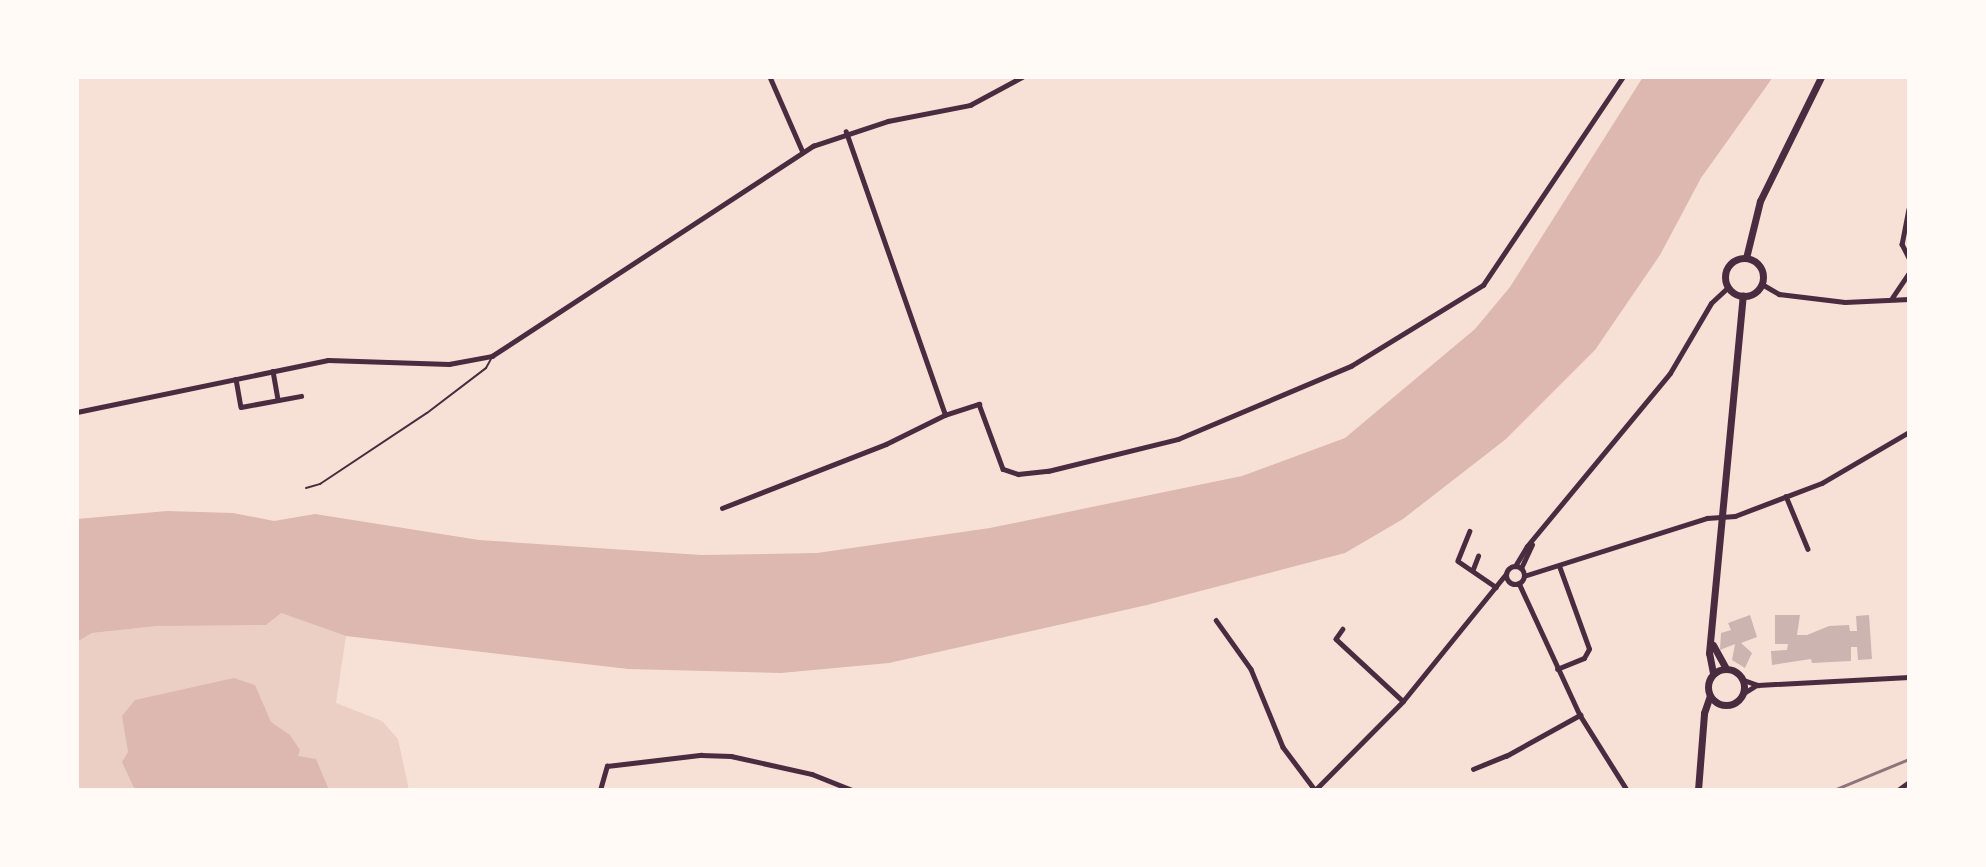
<!DOCTYPE html>
<html>
<head>
<meta charset="utf-8">
<style>
	body { margin:0 }
	#map { position:relative; width:1986px; height:867px; overflow:hidden; background:#f7e1d7; font-family:Commissioner,sans-serif }
	div>[style] { position:absolute }
	.green>* { inset:0; background:#ebcfc5 }
	.water>* { inset:0; background:#dcb8b0 }
	.building>* { inset:0; background:#ccb4b1 }
	.service>* { height:2px; margin:-1px; padding:0 1px; transform-origin:1px; border-radius:1px; background:#4a2c40 }
	.minor>* { height:4.5px; margin:-2.25px; padding:0 2.25px; transform-origin:2.25px; border-radius:2.25px; background:#4a2c40 }
	.tertiary>* { height:5px; margin:-2.5px; padding:0 2.5px; transform-origin:2.5px; border-radius:2.5px; background:#4a2c40 }
	.tertiary>.ring { margin:-2.5px; padding:0; box-sizing:content-box; background:none; border:5px solid #4a2c40; border-radius:50% }
	.primary>* { height:7px; margin:-3.5px; padding:0 3.5px; transform-origin:3.5px; border-radius:3.5px; background:#4a2c40 }
	.primary>.ring { margin:-3.5px; padding:0; box-sizing:content-box; background:none; border:7px solid #4a2c40; border-radius:50% }
	.rail>* { height:2.5px; margin:-1.25px; padding:0 1.25px; transform-origin:1.25px; border-radius:1.25px; background:#8f747c }
	span { translate:-50% -50%; white-space:nowrap; text-align:center; line-height:1.15; -webkit-text-stroke:7px #fffaf5; paint-order:stroke }
	.frame { position:absolute; inset:0; border:79px solid #fffaf5; pointer-events:none }
</style>
</head>
<body>
<div id="map">
	<div class="green">
		<i style="clip-path:polygon(281px 613px,346px 636px,336px 703px,382px 721px,398px 739px,409px 790px,77px 790px,77px 642px,92px 633px)"></i>
	</div>
	<div class="water">
		<i style="clip-path:polygon(1643px 77px,1773px 77px,1701px 178px,1660px 255px,1595px 350px,1506px 439px,1403px 519px,1345px 553px,1147px 605px,889px 663px,781px 673px,628px 669px,346px 636px,281px 613px,266px 625px,158px 626px,92px 633px,77px 642px,77px 519px,167px 511px,233px 513px,274px 521px,315px 514px,479px 540px,701px 555px,817px 553px,990px 528px,1242px 476px,1345px 438px,1475px 329px,1510px 287px)"></i>
		<i style="clip-path:polygon(234px 678px,255px 685px,271px 722px,290px 735px,300px 750px,298px 756px,316px 759px,329px 790px,135px 790px,122px 762px,128px 752px,122px 716px,135px 700px)"></i>
	</div>
	<div class="building">
		<i style="clip-path:polygon(1750px 615px,1757px 637px,1741px 643px,1752px 653px,1745px 668px,1732px 660px,1735px 644px,1720px 650px,1721px 633px,1731px 630px,1728px 623px)"></i>
		<i style="clip-path:polygon(1775px 615px,1800px 615px,1797px 635px,1807px 635px,1829px 626px,1849px 625px,1850px 631px,1857px 631px,1856px 616px,1869px 615px,1872px 659px,1858px 660px,1857px 647px,1851px 647px,1851px 661px,1812px 663px,1811px 659px,1772px 665px,1771px 651px,1787px 650px,1788px 644px,1775px 644px)"></i>
	</div>
	<div class="service">
		<i style="left:306px;top:488px;width:15px;rotate:-16deg"></i>
		<i style="left:320px;top:484px;width:128px;rotate:-33.6deg"></i>
		<i style="left:427px;top:413px;width:74px;rotate:-37.3deg"></i>
		<i style="left:486px;top:368px;width:13px;rotate:-61deg"></i>
	</div>
	<div class="minor">
		<i style="left:770px;top:77px;width:82px;rotate:66.3deg"></i>
		<i style="left:1909px;top:209px;width:36px;rotate:101deg"></i>
		<i style="left:1902px;top:244px;width:16px;rotate:63deg"></i>
		<i style="left:1762px;top:284px;width:20px;rotate:30deg"></i>
		<i style="left:1779px;top:294px;width:66px;rotate:6.9deg"></i>
		<i style="left:1845px;top:302px;width:64px;rotate:-2.7deg"></i>
		<i style="left:1892px;top:298px;width:30px;rotate:-56deg"></i>
		<i style="left:273px;top:371px;width:29px;rotate:80deg"></i>
		<i style="left:236px;top:379px;width:28px;rotate:80deg"></i>
		<i style="left:241px;top:407px;width:61px;rotate:-10.4deg"></i>
		<i style="left:77px;top:412px;width:256px;rotate:-11.7deg"></i>
		<i style="left:328px;top:360px;width:121px;rotate:1.9deg"></i>
		<i style="left:449px;top:364px;width:44px;rotate:-10.5deg"></i>
		<i style="left:492px;top:356px;width:384px;rotate:-33.2deg"></i>
		<i style="left:813px;top:146px;width:79px;rotate:-18.4deg"></i>
		<i style="left:888px;top:121px;width:84px;rotate:-11deg"></i>
		<i style="left:970px;top:105px;width:59px;rotate:-28.3deg"></i>
		<i style="left:945px;top:415px;width:36px;rotate:-18deg"></i>
		<i style="left:979px;top:404px;width:69px;rotate:69.7deg"></i>
		<i style="left:1003px;top:469px;width:16px;rotate:18deg"></i>
		<i style="left:1018px;top:474px;width:30px;rotate:-6deg"></i>
		<i style="left:1048px;top:471px;width:134px;rotate:-13.8deg"></i>
		<i style="left:1178px;top:439px;width:188px;rotate:-22.9deg"></i>
		<i style="left:1351px;top:366px;width:155px;rotate:-31.5deg"></i>
		<i style="left:1483px;top:285px;width:251px;rotate:-56.1deg"></i>
		<i style="left:1786px;top:496px;width:57px;rotate:67.5deg"></i>
		<i style="left:722px;top:508px;width:176px;rotate:-21.3deg"></i>
		<i style="left:886px;top:444px;width:66px;rotate:-26.2deg"></i>
		<i style="left:945px;top:415px;width:300px;rotate:-109.3deg"></i>
		<i style="left:1470px;top:531px;width:32px;rotate:112deg"></i>
		<i style="left:1458px;top:561px;width:46px;rotate:34.4deg"></i>
		<i style="left:1473px;top:569px;width:14px;rotate:-69deg"></i>
		<i style="left:1524px;top:576px;width:192px;rotate:-17.6deg"></i>
		<i style="left:1707px;top:518px;width:28px;rotate:-4deg"></i>
		<i style="left:1735px;top:516px;width:93px;rotate:-20.8deg"></i>
		<i style="left:1822px;top:483px;width:101px;rotate:-30.4deg"></i>
		<i style="left:1519px;top:583px;width:145px;rotate:65.2deg"></i>
		<i style="left:1580px;top:715px;width:89px;rotate:57.9deg"></i>
		<i style="left:1216px;top:620px;width:60px;rotate:54.5deg"></i>
		<i style="left:1251px;top:669px;width:84px;rotate:67.7deg"></i>
		<i style="left:1283px;top:747px;width:54px;rotate:53.3deg"></i>
		<i style="left:1343px;top:629px;width:12px;rotate:125deg"></i>
		<i style="left:1336px;top:639px;width:91px;rotate:42.8deg"></i>
		<i style="left:1557px;top:669px;width:29px;rotate:-22deg"></i>
		<i style="left:1584px;top:658px;width:10px;rotate:-61deg"></i>
		<i style="left:1589px;top:649px;width:88px;rotate:-109.9deg"></i>
		<i style="left:1744px;top:680px;width:15px;rotate:20deg"></i>
		<i style="left:1758px;top:685px;width:151px;rotate:-3deg"></i>
		<i style="left:1744px;top:693px;width:15px;rotate:-32deg"></i>
		<i style="left:1473px;top:769px;width:35px;rotate:-22deg"></i>
		<i style="left:1506px;top:756px;width:85px;rotate:-29deg"></i>
		<i style="left:600px;top:790px;width:25px;rotate:-74deg"></i>
		<i style="left:607px;top:766px;width:95px;rotate:-6.7deg"></i>
		<i style="left:701px;top:755px;width:30px;rotate:2deg"></i>
		<i style="left:731px;top:756px;width:83px;rotate:12.5deg"></i>
		<i style="left:812px;top:774px;width:43px;rotate:21.8deg"></i>
		<i style="left:1898px;top:790px;width:14px;rotate:-36deg"></i>
	</div>
	<div class="tertiary">
		<i style="left:1515px;top:566px;width:23px;rotate:-59deg"></i>
		<i style="left:1527px;top:546px;width:224px;rotate:-50.4deg"></i>
		<i style="left:1670px;top:373px;width:81px;rotate:-59.6deg"></i>
		<i style="left:1711px;top:303px;width:23px;rotate:-43deg"></i>
		<i class="ring" style="left:1506px;top:566px;width:13px;height:13px"></i>
		<i style="left:1521px;top:568px;width:26px;rotate:-65deg"></i>
		<i style="left:1315px;top:790px;width:125px;rotate:-45.3deg"></i>
		<i style="left:1403px;top:701px;width:164px;rotate:-51deg"></i>
	</div>
	<div class="primary">
		<i style="left:1746px;top:258px;width:59px;rotate:-76.2deg"></i>
		<i style="left:1760px;top:201px;width:138px;rotate:-63.8deg"></i>
		<i class="ring" style="left:1725px;top:258px;width:31px;height:31px"></i>
		<i style="left:1713px;top:645px;width:26px;rotate:61deg"></i>
		<i class="ring" style="left:1708px;top:669px;width:29px;height:29px"></i>
		<i style="left:1713px;top:673px;width:20px;rotate:-101deg"></i>
		<i style="left:1709px;top:653px;width:359px;rotate:-84.6deg"></i>
		<i style="left:1698px;top:790px;width:77px;rotate:-85.5deg"></i>
		<i style="left:1704px;top:713px;width:18px;rotate:-71deg"></i>
	</div>
	<div class="rail">
		<i style="left:1834px;top:790px;width:81px;rotate:-22.5deg"></i>
	</div>
	<div class="frame"></div>
</div>
</body>
</html>
